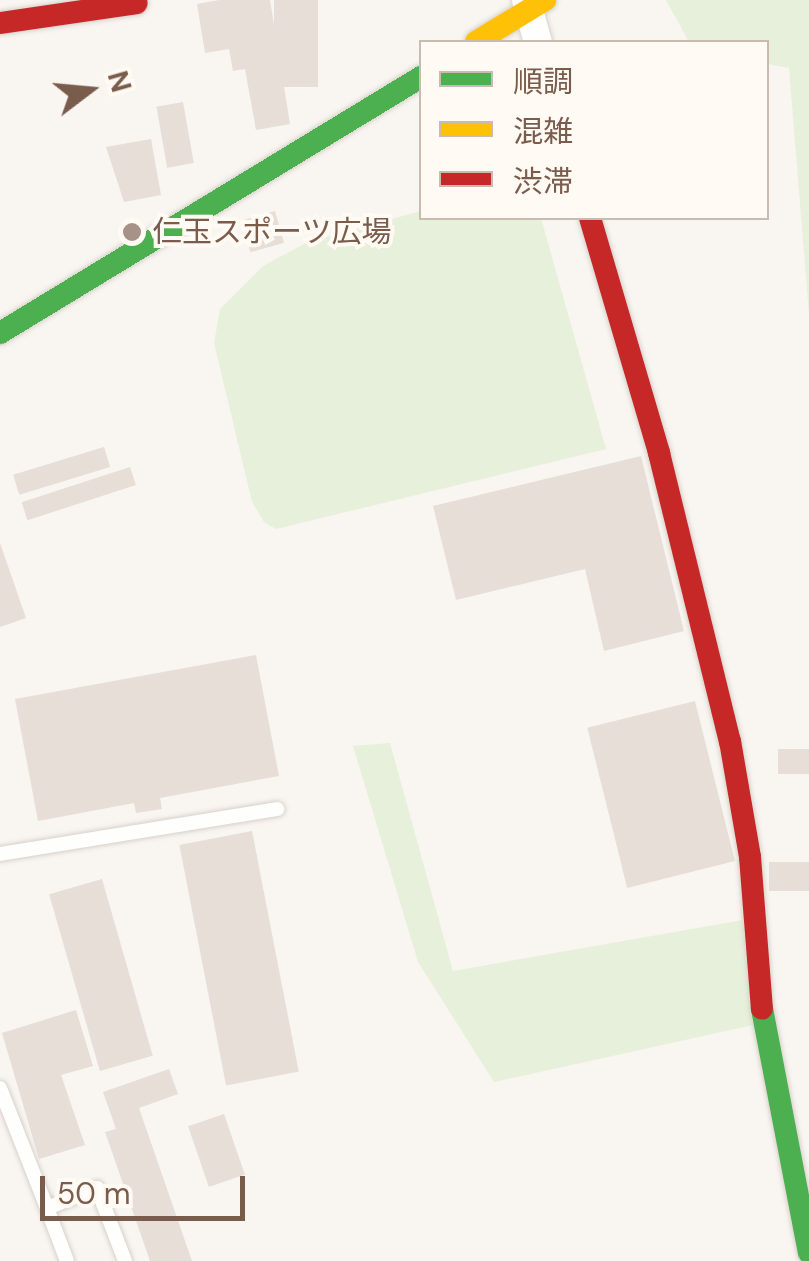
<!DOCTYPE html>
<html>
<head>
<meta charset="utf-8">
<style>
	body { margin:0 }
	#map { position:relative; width:809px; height:1261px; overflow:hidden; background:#f9f5f0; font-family:"DM Sans","Noto Sans JP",sans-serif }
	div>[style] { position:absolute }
	.green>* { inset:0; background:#e7f0db }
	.building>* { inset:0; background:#e6ded7; transform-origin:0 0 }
	.roads { filter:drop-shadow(0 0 2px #d7d1cb) drop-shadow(0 0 2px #d7d1cb) }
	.lane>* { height:14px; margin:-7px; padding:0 7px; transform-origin:7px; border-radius:7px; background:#fefefd }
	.street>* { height:28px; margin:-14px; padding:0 14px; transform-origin:14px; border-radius:14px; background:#fefefd }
	.fast>* { height:22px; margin:-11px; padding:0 11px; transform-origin:11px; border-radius:11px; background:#4caf50 }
	.slow>* { height:22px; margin:-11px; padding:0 11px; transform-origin:11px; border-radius:11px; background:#ffc107 }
	.jam>* { height:22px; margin:-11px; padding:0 11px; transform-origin:11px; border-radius:11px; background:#c62828 }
	.dots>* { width:28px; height:28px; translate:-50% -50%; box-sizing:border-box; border:5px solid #fffaf3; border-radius:50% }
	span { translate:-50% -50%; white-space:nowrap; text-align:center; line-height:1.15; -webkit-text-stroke:8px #fffaf3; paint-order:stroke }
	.poi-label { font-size:30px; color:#7a5c4d }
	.left { translate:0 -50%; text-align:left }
	.legend { position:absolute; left:419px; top:40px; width:350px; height:180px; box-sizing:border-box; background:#fffaf3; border:2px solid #cabbb1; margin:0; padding:12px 18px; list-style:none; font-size:30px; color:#7a5c4d }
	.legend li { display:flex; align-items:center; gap:20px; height:50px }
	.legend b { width:50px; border:2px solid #cabbb1 }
	.north { position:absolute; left:40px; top:40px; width:100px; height:100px; -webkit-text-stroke:8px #fffaf3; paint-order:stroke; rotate:74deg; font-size:28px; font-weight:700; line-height:40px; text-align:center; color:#7a5c4d }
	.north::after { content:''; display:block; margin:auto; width:35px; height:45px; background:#7a5c4d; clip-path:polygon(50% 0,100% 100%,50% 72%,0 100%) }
	.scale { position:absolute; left:40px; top:1176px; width:205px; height:45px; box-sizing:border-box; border:5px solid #7a5c4d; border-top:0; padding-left:12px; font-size:30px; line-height:35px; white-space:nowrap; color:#7a5c4d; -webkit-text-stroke:8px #fffaf3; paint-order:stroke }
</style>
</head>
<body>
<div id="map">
	<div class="green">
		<i style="clip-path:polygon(666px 0,809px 0,809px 314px,789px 68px,767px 64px,766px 42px,689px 42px)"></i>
		<i style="clip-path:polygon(421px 211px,422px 218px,541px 218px,606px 449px,276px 529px,264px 522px,252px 502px,214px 343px,220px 309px,263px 266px,308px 242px)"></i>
		<i style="clip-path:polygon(390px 743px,453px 971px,743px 920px,753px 1025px,494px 1082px,418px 962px,353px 746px)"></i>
	</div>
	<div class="building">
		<i style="clip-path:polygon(219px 0,270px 0,290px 124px,256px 130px,245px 69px,233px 71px,229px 49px,205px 53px,197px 4px)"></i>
		<i style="left:274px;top:0;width:44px;height:87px"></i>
		<i style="left:183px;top:102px;width:62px;height:27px;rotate:80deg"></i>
		<i style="clip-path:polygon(151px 139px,161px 195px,124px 202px,106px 147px)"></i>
		<i style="left:275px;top:211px;width:33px;height:35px;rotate:74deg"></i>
		<i style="left:104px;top:447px;width:21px;height:95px;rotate:73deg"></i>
		<i style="clip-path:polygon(641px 456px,684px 631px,604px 651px,585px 569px,456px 600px,433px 506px)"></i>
		<i style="left:130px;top:467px;width:19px;height:114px;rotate:72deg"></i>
		<i style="clip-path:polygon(0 543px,26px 618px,0 627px)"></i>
		<i style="clip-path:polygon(256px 655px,279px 776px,160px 798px,162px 809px,136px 813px,134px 803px,38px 821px,15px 699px)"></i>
		<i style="left:695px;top:701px;width:165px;height:111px;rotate:76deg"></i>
		<i style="left:778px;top:749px;width:31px;height:25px"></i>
		<i style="left:252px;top:831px;width:245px;height:74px;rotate:79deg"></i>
		<i style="left:769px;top:862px;width:40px;height:29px"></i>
		<i style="left:102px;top:879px;width:184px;height:55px;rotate:74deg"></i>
		<i style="clip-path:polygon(76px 1010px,93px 1066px,61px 1075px,85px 1145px,39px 1159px,2px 1033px)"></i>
		<i style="clip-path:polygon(169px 1069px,178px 1094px,139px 1108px,192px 1261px,150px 1261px,105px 1132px,116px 1129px,103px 1092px)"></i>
		<i style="left:224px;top:1114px;width:64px;height:38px;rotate:71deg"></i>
	</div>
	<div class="roads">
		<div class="lane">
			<i style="left:0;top:854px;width:281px;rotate:-9.2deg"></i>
			<i style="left:0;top:1088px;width:129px;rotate:68.6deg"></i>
			<i style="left:67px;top:1261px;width:57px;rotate:-110.7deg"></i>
			<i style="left:47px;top:1208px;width:54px;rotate:-21.8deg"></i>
			<i style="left:97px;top:1188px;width:78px;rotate:69deg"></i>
		</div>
		<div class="street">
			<i style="left:526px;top:0;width:44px;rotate:74.1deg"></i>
		</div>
		<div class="fast">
			<i style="left:0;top:333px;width:494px;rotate:-31.3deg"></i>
			<i style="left:762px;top:1009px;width:248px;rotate:79.1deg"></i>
		</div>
		<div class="slow">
			<i style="left:476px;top:42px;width:81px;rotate:-31.3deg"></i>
		</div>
		<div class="jam">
			<i style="left:0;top:23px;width:138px;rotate:-8.3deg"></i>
			<i style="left:590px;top:218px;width:245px;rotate:73.6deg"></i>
			<i style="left:659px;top:453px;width:297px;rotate:76.2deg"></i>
			<i style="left:730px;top:741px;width:118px;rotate:80.2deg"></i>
			<i style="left:750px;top:857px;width:152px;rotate:85.5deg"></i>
		</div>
	</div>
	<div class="dots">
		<i style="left:132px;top:232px;background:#a69286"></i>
	</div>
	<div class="poi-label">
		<span class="left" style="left:152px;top:232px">仁玉スポーツ広場</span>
	</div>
	<ul class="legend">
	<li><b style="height:12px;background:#4caf50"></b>順調</li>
	<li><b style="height:12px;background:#ffc107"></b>混雑</li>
	<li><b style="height:12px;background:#c62828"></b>渋滞</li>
	</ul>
	<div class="north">N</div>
	<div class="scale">50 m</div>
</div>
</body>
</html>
